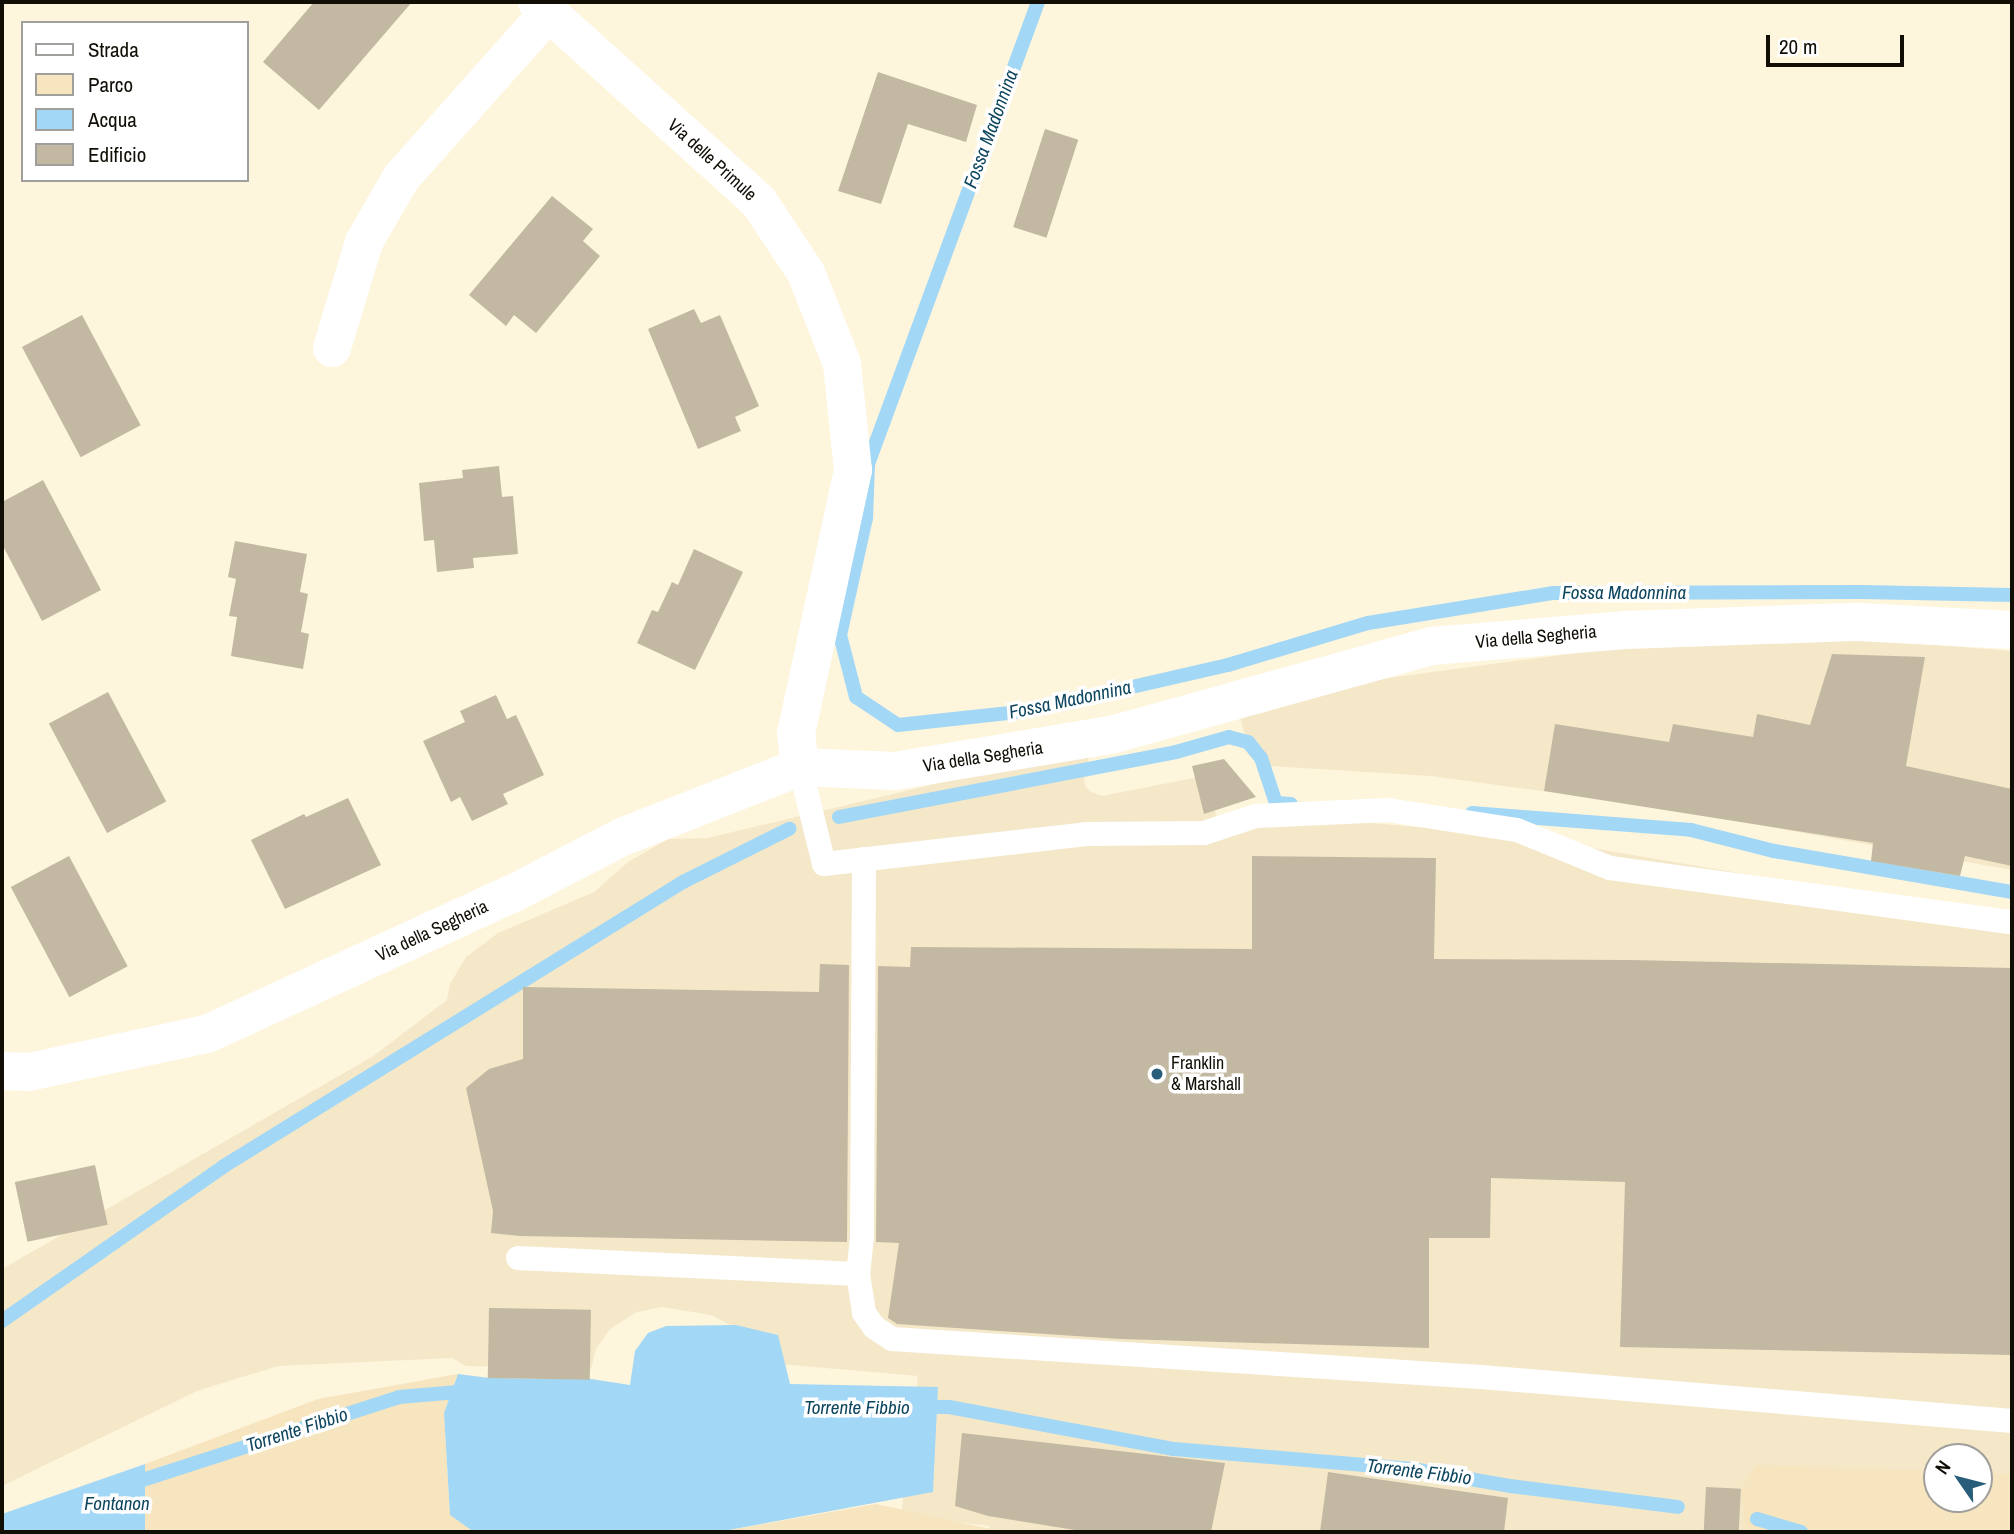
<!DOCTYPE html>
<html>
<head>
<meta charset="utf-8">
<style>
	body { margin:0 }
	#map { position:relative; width:2014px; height:1534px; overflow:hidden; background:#fef5dd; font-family:"Archivo Narrow",sans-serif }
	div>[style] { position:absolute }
	.built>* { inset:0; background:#f4e8c9 }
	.green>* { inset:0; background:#f6e5be }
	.water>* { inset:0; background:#a2d7f6 }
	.stream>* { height:14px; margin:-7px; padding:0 7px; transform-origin:7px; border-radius:7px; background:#a2d7f6 }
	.building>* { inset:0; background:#c3b9a3; transform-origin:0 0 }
	.lane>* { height:24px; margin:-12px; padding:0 12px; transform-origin:12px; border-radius:12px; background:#fff }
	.street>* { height:38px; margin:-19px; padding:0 19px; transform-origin:19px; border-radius:19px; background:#fff }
	.secondary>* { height:38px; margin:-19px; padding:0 19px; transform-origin:19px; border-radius:19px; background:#fff }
	.dots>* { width:19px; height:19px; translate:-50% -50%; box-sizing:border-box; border:4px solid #fff; border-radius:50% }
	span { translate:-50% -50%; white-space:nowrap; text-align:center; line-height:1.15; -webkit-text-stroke:7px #fff; paint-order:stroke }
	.street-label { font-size:18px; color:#110e06 }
	.poi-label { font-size:18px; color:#110e06 }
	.left { translate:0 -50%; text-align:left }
	.water-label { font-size:19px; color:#0e465f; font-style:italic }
	.frame { position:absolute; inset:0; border:4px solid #110e06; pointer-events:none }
	.legend { position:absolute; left:21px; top:21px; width:228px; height:161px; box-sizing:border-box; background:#fff; border:2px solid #a09f9b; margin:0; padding:9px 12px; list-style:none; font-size:21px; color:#110e06 }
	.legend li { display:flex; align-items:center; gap:14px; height:35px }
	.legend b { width:35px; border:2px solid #a09f9b }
	.north { position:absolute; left:1923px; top:1443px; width:70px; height:70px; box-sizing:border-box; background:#fff; border:2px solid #a09f9b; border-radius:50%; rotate:305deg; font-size:19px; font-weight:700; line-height:28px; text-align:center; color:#110e06 }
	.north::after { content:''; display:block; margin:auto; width:24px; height:32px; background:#285e79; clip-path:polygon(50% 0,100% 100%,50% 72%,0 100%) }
	.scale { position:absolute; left:1766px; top:35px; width:138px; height:32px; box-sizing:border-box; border:4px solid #110e06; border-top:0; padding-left:9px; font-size:21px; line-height:24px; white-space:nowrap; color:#110e06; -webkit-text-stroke:5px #fff; paint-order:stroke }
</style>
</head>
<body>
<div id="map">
	<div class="built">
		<i style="clip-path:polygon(1871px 640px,2012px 651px,2012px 870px,1652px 806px,1431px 776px,1268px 766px,1250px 751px,1239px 715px,1366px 681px,1598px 650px)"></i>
		<i style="clip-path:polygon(evenodd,1090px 754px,1084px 776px,1085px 786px,1091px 792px,1102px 796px,1199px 777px,1212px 792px,1216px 817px,1359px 822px,1521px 836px,1827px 888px,2012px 927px,2012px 1526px,1909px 1532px,990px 1532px,989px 1526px,901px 1515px,918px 1376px,746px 1361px,734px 1327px,711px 1315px,662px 1307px,637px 1312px,610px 1329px,596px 1349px,591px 1369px,466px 1366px,452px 1358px,278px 1366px,197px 1391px,2px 1486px,2px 1269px,372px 1057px,447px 1000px,450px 984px,466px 957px,498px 933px,594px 892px,628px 862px,668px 839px,707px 838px,944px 782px,1090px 754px,1937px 1457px,1979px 1457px,1979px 1499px,1937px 1499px,1937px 1457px)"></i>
	</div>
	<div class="green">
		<i style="clip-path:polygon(458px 1374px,444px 1413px,450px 1515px,474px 1532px,145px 1532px,145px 1464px,318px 1399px)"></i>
		<i style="clip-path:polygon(1756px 1465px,1937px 1471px,1937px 1499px,1979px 1499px,1979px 1472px,2012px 1475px,2012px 1532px,1746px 1532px,1741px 1489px)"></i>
		<i style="clip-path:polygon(876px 1504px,1004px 1532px,718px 1532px)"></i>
	</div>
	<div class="water">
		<i style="clip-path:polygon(736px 1325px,778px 1335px,790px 1384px,938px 1387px,933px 1492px,718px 1532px,474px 1532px,450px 1515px,444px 1413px,458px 1374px,489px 1378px,591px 1379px,630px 1385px,635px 1351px,648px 1333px,666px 1326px)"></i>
		<i style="clip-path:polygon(145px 1464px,145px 1532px,2px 1532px,2px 1514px)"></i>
	</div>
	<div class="stream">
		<i style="left:1038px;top:2px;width:492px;rotate:110.2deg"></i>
		<i style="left:868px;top:464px;width:54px;rotate:92.1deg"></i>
		<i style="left:866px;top:518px;width:120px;rotate:102.5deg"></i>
		<i style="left:840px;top:635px;width:64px;rotate:75.5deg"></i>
		<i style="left:856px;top:697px;width:50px;rotate:33.7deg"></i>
		<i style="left:898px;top:725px;width:130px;rotate:-6.2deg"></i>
		<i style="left:1027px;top:711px;width:206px;rotate:-12.9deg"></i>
		<i style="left:1228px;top:665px;width:146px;rotate:-16.7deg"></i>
		<i style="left:1368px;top:623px;width:188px;rotate:-9.2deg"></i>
		<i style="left:1554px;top:593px;width:308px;rotate:-0.2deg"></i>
		<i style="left:1862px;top:592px;width:150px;rotate:1.1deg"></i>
		<i style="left:1472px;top:813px;width:220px;rotate:4.4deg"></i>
		<i style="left:1691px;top:830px;width:86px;rotate:14.2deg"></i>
		<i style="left:1774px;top:851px;width:242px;rotate:9.8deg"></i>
		<i style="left:839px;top:817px;width:343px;rotate:-10.9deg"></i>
		<i style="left:1176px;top:752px;width:55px;rotate:-15.8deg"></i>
		<i style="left:1229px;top:737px;width:20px;rotate:15deg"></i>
		<i style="left:1248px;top:742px;width:21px;rotate:51deg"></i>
		<i style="left:1261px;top:758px;width:47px;rotate:71.6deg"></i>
		<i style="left:1276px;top:803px;width:15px;rotate:4deg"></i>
		<i style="left:2px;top:1321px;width:271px;rotate:-34.9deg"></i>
		<i style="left:224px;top:1166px;width:540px;rotate:-31.75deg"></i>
		<i style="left:683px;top:882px;width:119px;rotate:-26.6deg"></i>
		<i style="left:919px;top:1407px;width:30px"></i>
		<i style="left:949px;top:1407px;width:229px;rotate:10.6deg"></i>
		<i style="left:1174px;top:1449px;width:239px;rotate:4.8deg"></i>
		<i style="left:1412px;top:1469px;width:99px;rotate:9.8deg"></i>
		<i style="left:1510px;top:1486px;width:169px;rotate:7.1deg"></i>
		<i style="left:127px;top:1485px;width:286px;rotate:-17.9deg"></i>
		<i style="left:399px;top:1397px;width:71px;rotate:-4.8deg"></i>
		<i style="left:1757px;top:1519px;width:46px;rotate:16.5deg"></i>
	</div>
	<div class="building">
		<i style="clip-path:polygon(314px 2px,412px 2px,319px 110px,263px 62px)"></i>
		<i style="clip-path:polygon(878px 72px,977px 105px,966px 142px,908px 124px,881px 204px,838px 191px)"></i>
		<i style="left:1045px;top:129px;width:35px;height:103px;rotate:18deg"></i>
		<i style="clip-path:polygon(552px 196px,593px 229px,583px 241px,600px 256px,536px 333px,514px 315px,506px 326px,469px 295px)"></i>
		<i style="clip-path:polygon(694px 309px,701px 323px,720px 315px,759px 406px,735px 417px,741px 431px,698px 449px,648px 329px)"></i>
		<i style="left:82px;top:315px;width:125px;height:68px;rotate:62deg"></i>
		<i style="clip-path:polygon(499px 466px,502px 497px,513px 496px,518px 554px,473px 558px,474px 568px,437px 572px,434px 540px,424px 541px,419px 483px,463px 478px,462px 470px)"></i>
		<i style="clip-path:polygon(43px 480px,101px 590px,42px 621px,2px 544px,2px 502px)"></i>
		<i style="clip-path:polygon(235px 541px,307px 554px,300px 592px,308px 594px,301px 632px,309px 634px,303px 669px,231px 656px,237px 617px,229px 616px,236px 579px,228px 577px)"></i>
		<i style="clip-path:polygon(694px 549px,743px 572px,695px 670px,637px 643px,652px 610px,658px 612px,672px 582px,678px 585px)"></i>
		<i style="clip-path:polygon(1832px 654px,1925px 657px,1906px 766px,2012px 789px,2012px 866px,1965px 856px,1960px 876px,1871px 861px,1873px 843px,1544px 791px,1555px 724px,1669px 742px,1673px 724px,1753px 737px,1757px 714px,1810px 725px)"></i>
		<i style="left:108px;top:692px;width:124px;height:67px;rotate:62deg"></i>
		<i style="clip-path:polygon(496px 695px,507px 719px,516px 715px,544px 775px,503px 794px,508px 804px,472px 821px,460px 797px,451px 802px,423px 741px,465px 722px,460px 711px)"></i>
		<i style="clip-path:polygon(1224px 759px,1256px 797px,1204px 814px,1192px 766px)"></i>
		<i style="clip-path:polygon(348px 798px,381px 865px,285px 909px,251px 840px,304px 814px,306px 817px)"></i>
		<i style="left:69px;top:856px;width:125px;height:66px;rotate:62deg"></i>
		<i style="clip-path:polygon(1252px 856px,1436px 858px,1434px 959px,1630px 960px,2012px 968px,2012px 1355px,1620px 1347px,1625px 1182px,1491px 1178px,1490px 1238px,1429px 1238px,1429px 1348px,1120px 1339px,897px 1324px,888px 1318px,899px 1243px,876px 1242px,878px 966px,910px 967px,911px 947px,1252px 949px)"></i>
		<i style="clip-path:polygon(820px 964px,849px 965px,847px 1242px,520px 1236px,491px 1233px,493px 1211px,466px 1088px,489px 1069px,523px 1059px,523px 987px,819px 992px)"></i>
		<i style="left:95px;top:1165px;width:61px;height:82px;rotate:78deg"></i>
		<i style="left:489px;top:1308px;width:102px;height:70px;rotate:1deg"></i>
		<i style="clip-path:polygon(962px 1433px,1225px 1463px,1211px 1532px,1087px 1532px,988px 1516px,955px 1506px)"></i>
		<i style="clip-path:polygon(1328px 1472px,1508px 1498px,1504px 1532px,1320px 1532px)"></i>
		<i style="left:1706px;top:1487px;width:35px;height:45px;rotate:3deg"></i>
	</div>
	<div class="lane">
		<i style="left:800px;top:767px;width:100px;rotate:76.1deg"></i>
		<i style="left:824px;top:864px;width:264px;rotate:-6.5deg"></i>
		<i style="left:1086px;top:834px;width:118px;rotate:-0.5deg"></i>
		<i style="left:1204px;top:833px;width:55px;rotate:-18.1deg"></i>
		<i style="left:1256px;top:816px;width:132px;rotate:-2.6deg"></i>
		<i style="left:1388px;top:810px;width:131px;rotate:8.8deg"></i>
		<i style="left:1517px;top:830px;width:100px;rotate:22.2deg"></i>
		<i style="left:1610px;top:868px;width:403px;rotate:7.7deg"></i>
		<i style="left:864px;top:859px;width:378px;rotate:90.3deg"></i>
		<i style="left:862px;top:1237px;width:37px;rotate:96deg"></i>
		<i style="left:858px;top:1274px;width:39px;rotate:81deg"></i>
		<i style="left:864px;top:1313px;width:17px;rotate:54deg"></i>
		<i style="left:874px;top:1327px;width:22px;rotate:34deg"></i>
		<i style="left:892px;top:1339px;width:590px;rotate:3.69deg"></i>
		<i style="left:1481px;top:1377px;width:533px;rotate:4.74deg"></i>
		<i style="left:518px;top:1258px;width:340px;rotate:2.7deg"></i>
	</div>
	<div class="street">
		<i style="left:537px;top:2px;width:299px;rotate:42deg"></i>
		<i style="left:759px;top:202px;width:85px;rotate:56.5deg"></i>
		<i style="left:806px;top:273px;width:98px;rotate:68.4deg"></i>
		<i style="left:842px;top:364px;width:107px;rotate:84.1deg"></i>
		<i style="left:853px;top:470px;width:269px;rotate:102.2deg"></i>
		<i style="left:796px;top:733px;width:34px;rotate:83deg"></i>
		<i style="left:332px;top:348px;width:111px;rotate:-73.2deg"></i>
		<i style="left:364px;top:242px;width:74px;rotate:-60deg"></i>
		<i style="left:401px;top:178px;width:222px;rotate:-48.3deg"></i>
	</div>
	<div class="secondary">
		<i style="left:2px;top:1071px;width:27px;rotate:2deg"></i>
		<i style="left:29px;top:1072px;width:182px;rotate:-12.1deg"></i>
		<i style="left:207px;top:1034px;width:336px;rotate:-24.7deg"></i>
		<i style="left:512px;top:894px;width:124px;rotate:-27.4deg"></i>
		<i style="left:622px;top:837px;width:191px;rotate:-21.5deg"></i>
		<i style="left:800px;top:767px;width:95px;rotate:2.4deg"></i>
		<i style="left:895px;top:771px;width:219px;rotate:-9.5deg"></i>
		<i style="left:1111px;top:735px;width:332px;rotate:-15.5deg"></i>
		<i style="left:1431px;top:646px;width:194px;rotate:-4.7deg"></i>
		<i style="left:1624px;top:630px;width:234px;rotate:-2deg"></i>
		<i style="left:1858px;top:622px;width:154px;rotate:3deg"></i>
	</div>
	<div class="dots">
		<i style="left:1157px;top:1074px;background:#285e79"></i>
	</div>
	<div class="street-label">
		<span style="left:712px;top:160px;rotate:42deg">Via delle Primule</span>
		<span style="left:1536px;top:637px;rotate:-5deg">Via della Segheria</span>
		<span style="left:983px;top:757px;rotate:-9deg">Via della Segheria</span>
		<span style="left:432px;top:931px;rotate:-25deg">Via della Segheria</span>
	</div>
	<div class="poi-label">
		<span class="left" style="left:1171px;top:1074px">Franklin<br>&amp; Marshall</span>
	</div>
	<div class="water-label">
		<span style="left:991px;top:129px;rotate:-70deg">Fossa Madonnina</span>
		<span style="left:1624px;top:593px">Fossa Madonnina</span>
		<span style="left:1070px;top:700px;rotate:-12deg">Fossa Madonnina</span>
		<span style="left:857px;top:1408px">Torrente Fibbio</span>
		<span style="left:297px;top:1430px;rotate:-18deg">Torrente Fibbio</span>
		<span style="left:1419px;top:1472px;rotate:7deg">Torrente Fibbio</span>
		<span style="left:117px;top:1504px">Fontanon</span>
	</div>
	<div class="frame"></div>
	<ul class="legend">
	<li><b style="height:9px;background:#fff"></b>Strada</li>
	<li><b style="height:19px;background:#f6e5be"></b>Parco</li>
	<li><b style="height:19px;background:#a2d7f6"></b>Acqua</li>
	<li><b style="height:19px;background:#c3b9a3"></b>Edificio</li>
	</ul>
	<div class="north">N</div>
	<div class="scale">20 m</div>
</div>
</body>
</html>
